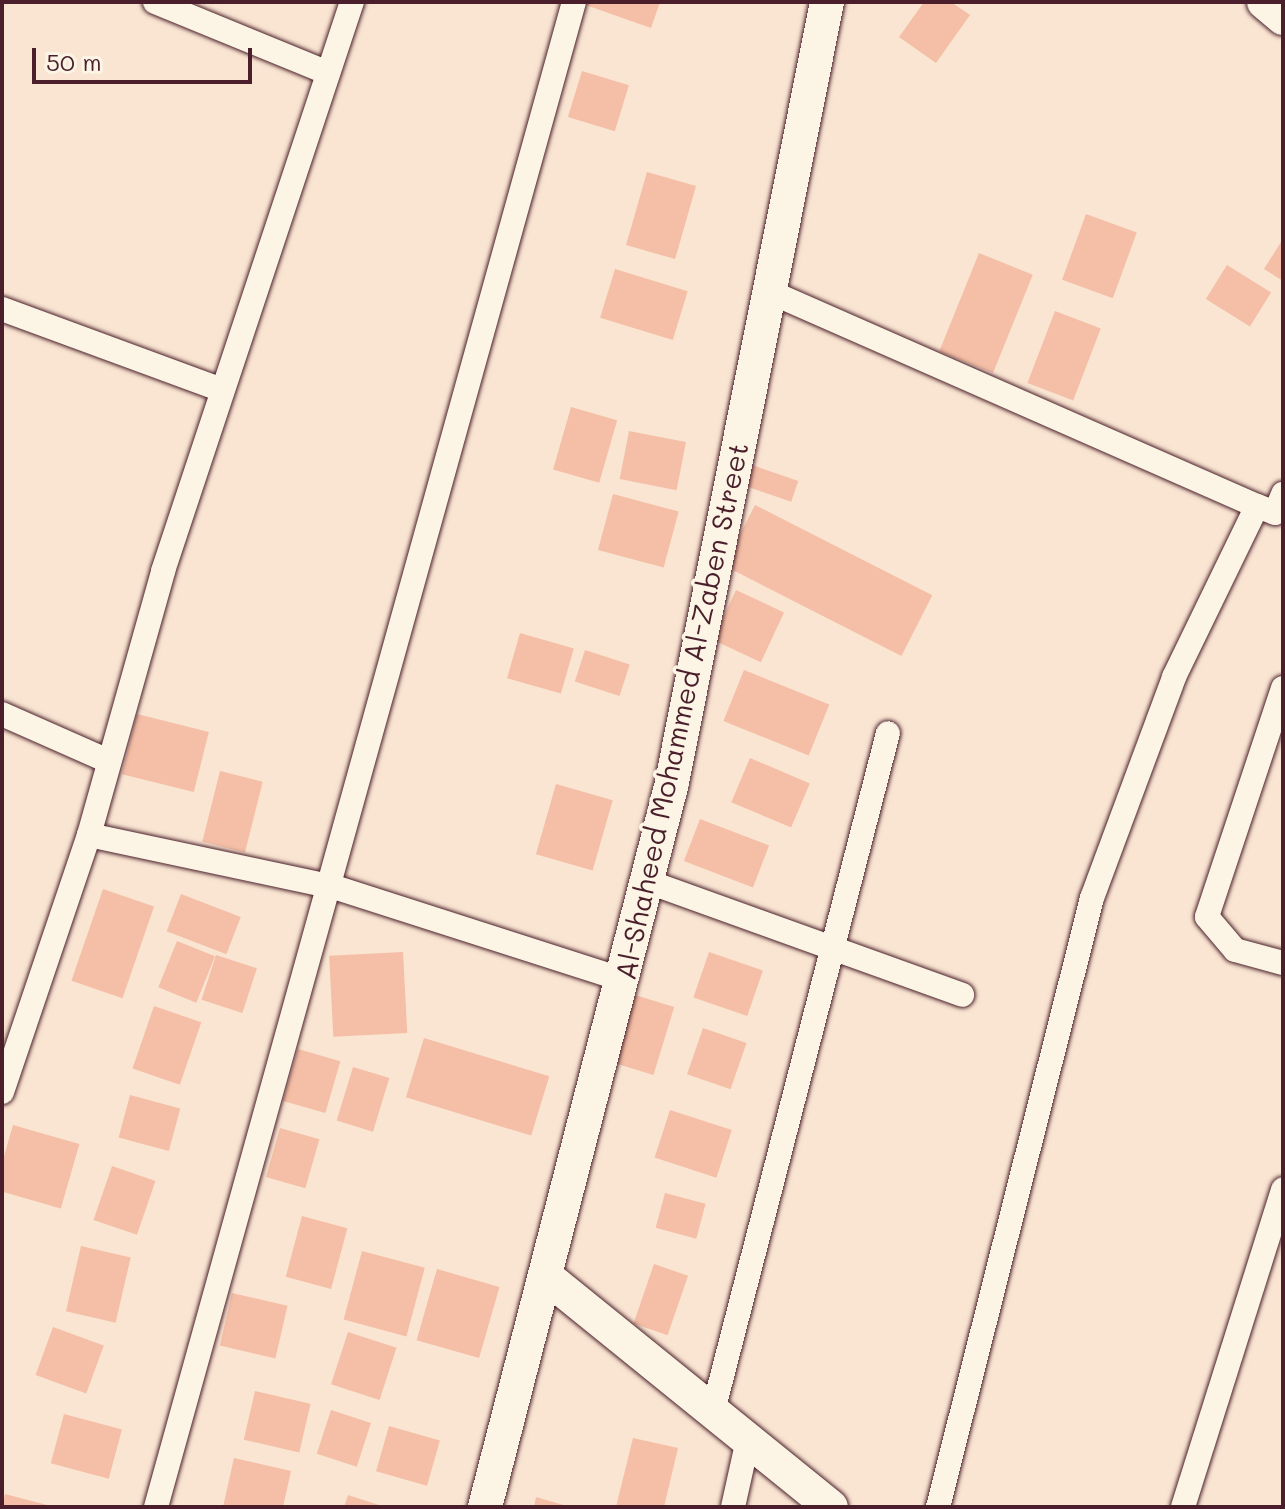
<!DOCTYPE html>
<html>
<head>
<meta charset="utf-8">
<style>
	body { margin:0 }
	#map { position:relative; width:1285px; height:1509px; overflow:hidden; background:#fae5d2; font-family:Mali,sans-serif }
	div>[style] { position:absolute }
	.building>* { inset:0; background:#f4bfa6; transform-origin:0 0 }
	.roads { filter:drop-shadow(0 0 2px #4a1f2b) drop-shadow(0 0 2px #4a1f2b) }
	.street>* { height:24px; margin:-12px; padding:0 12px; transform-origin:12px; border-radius:12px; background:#fcf5e5 }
	.secondary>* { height:34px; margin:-17px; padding:0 17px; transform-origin:17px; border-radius:17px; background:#fcf5e5 }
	span { translate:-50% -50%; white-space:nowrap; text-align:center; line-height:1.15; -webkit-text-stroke:7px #fcf5e5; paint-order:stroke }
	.street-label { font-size:28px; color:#4a1f2b }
	.frame { position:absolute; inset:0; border:4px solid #4a1f2b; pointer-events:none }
	.scale { position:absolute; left:32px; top:48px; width:220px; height:36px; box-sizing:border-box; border:4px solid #4a1f2b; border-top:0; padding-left:10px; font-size:24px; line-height:28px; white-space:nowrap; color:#4a1f2b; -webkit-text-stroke:6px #fcf5e5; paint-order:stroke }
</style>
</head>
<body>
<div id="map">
	<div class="building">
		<i style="clip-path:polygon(577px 2px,660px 2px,651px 28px)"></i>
		<i style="clip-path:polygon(924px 2px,951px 2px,970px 15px,936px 63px,899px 37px)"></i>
		<i style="left:582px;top:71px;width:49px;height:48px;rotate:17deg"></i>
		<i style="left:647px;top:172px;width:51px;height:76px;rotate:16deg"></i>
		<i style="left:1086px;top:214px;width:54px;height:70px;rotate:20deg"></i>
		<i style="clip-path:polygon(1283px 239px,1283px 281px,1264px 269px)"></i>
		<i style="left:979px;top:253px;width:58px;height:106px;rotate:22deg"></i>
		<i style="left:1227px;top:265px;width:52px;height:40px;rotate:32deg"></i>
		<i style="left:615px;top:269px;width:76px;height:51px;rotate:17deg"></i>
		<i style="left:1055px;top:311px;width:49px;height:77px;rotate:21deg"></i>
		<i style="left:571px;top:407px;width:48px;height:65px;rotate:16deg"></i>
		<i style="left:629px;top:431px;width:58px;height:49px;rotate:11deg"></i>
		<i style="left:752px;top:465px;width:49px;height:22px;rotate:19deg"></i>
		<i style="left:613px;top:494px;width:68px;height:58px;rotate:15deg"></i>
		<i style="left:755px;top:505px;width:199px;height:68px;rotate:27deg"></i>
		<i style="left:736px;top:590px;width:53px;height:55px;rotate:25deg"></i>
		<i style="left:520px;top:633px;width:56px;height:47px;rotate:16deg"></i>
		<i style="left:585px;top:650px;width:47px;height:33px;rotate:18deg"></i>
		<i style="left:744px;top:670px;width:92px;height:55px;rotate:22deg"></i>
		<i style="left:137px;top:714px;width:74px;height:62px;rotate:14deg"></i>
		<i style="left:750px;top:758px;width:65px;height:48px;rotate:23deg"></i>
		<i style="left:220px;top:771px;width:44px;height:73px;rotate:14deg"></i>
		<i style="left:556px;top:784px;width:59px;height:73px;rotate:16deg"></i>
		<i style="left:700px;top:819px;width:74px;height:45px;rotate:21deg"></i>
		<i style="left:103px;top:889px;width:54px;height:97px;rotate:19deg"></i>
		<i style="left:181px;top:894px;width:64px;height:40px;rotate:21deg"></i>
		<i style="left:177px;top:941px;width:41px;height:50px;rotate:22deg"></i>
		<i style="left:403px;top:952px;width:81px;height:74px;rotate:87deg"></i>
		<i style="left:709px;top:952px;width:57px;height:48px;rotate:19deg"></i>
		<i style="left:216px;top:955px;width:43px;height:47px;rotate:18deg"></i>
		<i style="left:635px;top:995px;width:41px;height:71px;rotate:17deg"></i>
		<i style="left:154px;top:1006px;width:50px;height:66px;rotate:19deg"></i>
		<i style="left:703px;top:1028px;width:46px;height:49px;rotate:19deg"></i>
		<i style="left:424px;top:1038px;width:131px;height:62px;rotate:17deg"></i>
		<i style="left:298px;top:1049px;width:44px;height:54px;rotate:16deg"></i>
		<i style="left:353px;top:1067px;width:38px;height:56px;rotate:17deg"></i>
		<i style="left:130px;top:1095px;width:52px;height:44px;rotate:15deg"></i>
		<i style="left:670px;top:1110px;width:65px;height:50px;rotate:18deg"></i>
		<i style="left:13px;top:1125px;width:69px;height:67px;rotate:16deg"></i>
		<i style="left:280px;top:1128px;width:41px;height:51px;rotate:16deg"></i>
		<i style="left:112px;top:1166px;width:46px;height:57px;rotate:19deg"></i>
		<i style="left:665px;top:1193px;width:42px;height:36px;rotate:15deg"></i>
		<i style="left:302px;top:1216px;width:47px;height:63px;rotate:15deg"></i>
		<i style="left:81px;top:1246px;width:51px;height:67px;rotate:13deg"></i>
		<i style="left:362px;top:1251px;width:65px;height:71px;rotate:15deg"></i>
		<i style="left:654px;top:1264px;width:36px;height:63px;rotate:19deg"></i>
		<i style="left:437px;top:1269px;width:65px;height:74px;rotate:16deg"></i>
		<i style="left:232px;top:1293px;width:57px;height:54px;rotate:13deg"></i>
		<i style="left:53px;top:1327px;width:54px;height:51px;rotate:20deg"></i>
		<i style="left:348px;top:1332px;width:51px;height:55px;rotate:18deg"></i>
		<i style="left:255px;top:1391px;width:57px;height:50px;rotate:13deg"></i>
		<i style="left:331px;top:1410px;width:42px;height:46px;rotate:18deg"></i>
		<i style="left:64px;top:1414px;width:60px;height:51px;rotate:15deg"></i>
		<i style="left:389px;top:1426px;width:53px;height:47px;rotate:16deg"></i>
		<i style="clip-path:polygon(633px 1438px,678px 1448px,664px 1507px,616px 1507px)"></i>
		<i style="clip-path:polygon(234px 1458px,291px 1471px,283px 1507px,223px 1507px)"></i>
		<i style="clip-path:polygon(5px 1494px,51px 1506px,51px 1507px,2px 1507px)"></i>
		<i style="clip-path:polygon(348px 1495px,382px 1506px,382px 1507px,344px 1507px)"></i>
		<i style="clip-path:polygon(536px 1497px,567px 1506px,567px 1507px,534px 1507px)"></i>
	</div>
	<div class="roads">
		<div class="street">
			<i style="left:155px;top:2px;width:187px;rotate:22.3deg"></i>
			<i style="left:768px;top:291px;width:534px;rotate:23.73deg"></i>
			<i style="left:1257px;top:506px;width:19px;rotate:21deg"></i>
			<i style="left:1275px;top:513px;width:21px;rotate:-67deg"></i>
			<i style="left:2px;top:309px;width:234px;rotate:20.2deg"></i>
			<i style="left:1283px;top:688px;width:241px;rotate:108.4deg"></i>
			<i style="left:1207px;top:917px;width:43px;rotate:49.7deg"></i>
			<i style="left:1235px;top:950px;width:50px;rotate:15.2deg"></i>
			<i style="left:2px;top:714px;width:114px;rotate:23.9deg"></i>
			<i style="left:89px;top:835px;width:250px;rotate:12deg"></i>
			<i style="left:334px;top:887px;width:304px;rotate:17.8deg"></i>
			<i style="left:646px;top:881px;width:336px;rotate:19.8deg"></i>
			<i style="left:2px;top:1092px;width:271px;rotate:-71.3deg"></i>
			<i style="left:89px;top:835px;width:274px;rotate:-74.3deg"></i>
			<i style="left:163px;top:571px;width:600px;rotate:-71.63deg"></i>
			<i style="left:712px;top:1415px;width:704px;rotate:-75.53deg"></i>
			<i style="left:156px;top:1507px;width:1562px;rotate:-74.48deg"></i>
			<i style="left:733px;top:1507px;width:65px;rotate:-77.5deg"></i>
			<i style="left:938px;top:1507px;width:628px;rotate:-75.81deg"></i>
			<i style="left:1092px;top:898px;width:236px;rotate:-69.6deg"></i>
			<i style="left:1174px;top:677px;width:190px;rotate:-64.1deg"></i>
			<i style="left:1183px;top:1507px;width:333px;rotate:-72.5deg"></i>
		</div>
		<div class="secondary">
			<i style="left:1264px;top:2px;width:25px;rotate:40deg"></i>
			<i style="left:548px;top:1278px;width:364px;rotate:39deg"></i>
			<i style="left:485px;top:1507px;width:744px;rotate:-75.52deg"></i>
			<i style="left:671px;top:787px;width:800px;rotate:-78.76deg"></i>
		</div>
	</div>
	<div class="street-label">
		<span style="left:681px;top:711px;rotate:-78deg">Al-Shaheed Mohammed Al-Zaben Street</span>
	</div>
	<div class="frame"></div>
	<div class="scale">50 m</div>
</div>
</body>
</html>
